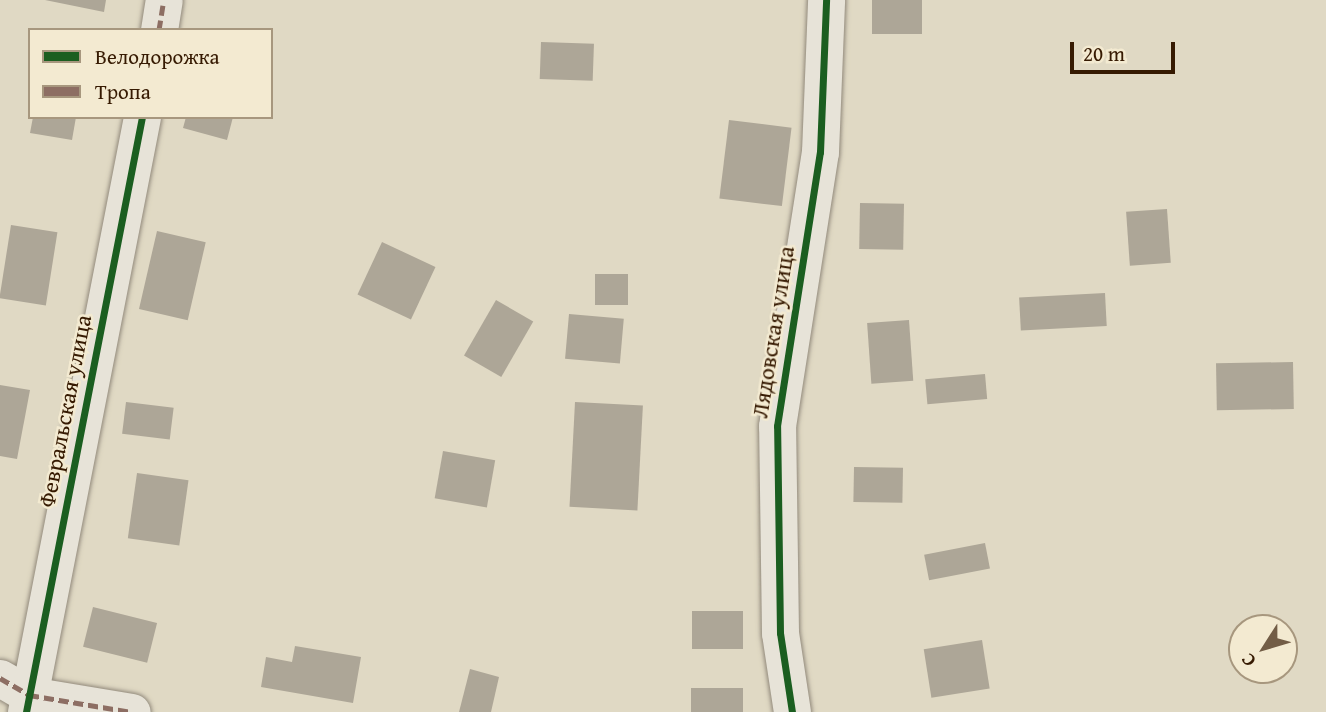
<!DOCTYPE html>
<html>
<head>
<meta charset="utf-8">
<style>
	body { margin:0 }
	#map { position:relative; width:1326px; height:712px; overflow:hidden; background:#e0d9c4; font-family:"Gentium Book Plus",serif }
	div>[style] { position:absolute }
	.building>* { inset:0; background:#ada697; transform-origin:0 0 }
	.roads { filter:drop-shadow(0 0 2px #928a7c) drop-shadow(0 0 2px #928a7c) }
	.minor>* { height:37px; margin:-18.5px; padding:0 18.5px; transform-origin:18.5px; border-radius:18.5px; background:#e7e3d8 }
	.quiet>* { height:5px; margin-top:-2.5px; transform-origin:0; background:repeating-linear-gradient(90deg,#8d6e63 0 10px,transparent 0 15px) }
	.cycleway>* { height:7px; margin:-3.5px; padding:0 3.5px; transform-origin:3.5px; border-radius:3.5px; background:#1b5e20 }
	span { translate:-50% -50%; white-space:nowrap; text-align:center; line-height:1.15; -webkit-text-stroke:5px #f3ead1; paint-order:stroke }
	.street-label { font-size:23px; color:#361a02 }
	.legend { position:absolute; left:28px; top:28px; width:245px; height:91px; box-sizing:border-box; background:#f3ead1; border:2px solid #a7977e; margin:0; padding:9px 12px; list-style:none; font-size:21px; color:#361a02 }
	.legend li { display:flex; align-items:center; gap:14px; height:35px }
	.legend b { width:35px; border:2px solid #a7977e }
	.north { position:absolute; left:1228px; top:614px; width:70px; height:70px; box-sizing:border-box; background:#f3ead1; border:2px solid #a7977e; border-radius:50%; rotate:233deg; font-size:19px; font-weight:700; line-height:28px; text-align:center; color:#361a02 }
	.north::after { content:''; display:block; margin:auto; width:24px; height:32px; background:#725d46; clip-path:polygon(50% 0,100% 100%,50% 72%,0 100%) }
	.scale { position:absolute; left:1070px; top:42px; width:105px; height:32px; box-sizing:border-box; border:4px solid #361a02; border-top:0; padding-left:9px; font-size:21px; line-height:24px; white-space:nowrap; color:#361a02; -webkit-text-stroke:5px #f3ead1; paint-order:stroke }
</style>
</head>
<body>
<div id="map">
	<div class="building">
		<i style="clip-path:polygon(45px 0,106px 0,104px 12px)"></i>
		<i style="left:872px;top:0;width:50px;height:34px"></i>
		<i style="left:541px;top:42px;width:53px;height:37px;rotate:2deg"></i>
		<i style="clip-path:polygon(33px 117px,76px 117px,72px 140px,30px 133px)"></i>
		<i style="clip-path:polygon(186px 117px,233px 117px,227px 140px,183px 128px)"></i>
		<i style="left:729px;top:120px;width:63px;height:79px;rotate:7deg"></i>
		<i style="left:860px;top:203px;width:44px;height:46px;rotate:1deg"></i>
		<i style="left:1167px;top:209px;width:54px;height:41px;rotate:86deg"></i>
		<i style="left:11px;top:225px;width:47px;height:74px;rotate:9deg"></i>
		<i style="left:157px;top:231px;width:50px;height:80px;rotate:13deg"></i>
		<i style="left:382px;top:242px;width:59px;height:58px;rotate:25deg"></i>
		<i style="left:595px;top:274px;width:33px;height:31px"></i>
		<i style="left:1105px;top:293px;width:33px;height:86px;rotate:87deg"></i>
		<i style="left:496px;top:300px;width:43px;height:64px;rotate:30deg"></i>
		<i style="left:569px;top:314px;width:55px;height:45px;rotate:5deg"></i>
		<i style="left:909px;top:320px;width:61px;height:42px;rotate:86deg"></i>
		<i style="left:1293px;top:362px;width:47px;height:77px;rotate:89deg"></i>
		<i style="left:985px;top:374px;width:25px;height:60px;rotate:85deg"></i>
		<i style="clip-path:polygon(0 385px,30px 390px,17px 459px,0 456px)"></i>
		<i style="left:126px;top:402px;width:48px;height:32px;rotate:7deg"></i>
		<i style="left:575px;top:402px;width:68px;height:105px;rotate:3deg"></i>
		<i style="left:443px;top:451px;width:53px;height:48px;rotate:10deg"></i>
		<i style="left:854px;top:467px;width:49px;height:35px;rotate:1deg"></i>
		<i style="left:137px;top:473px;width:52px;height:66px;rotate:8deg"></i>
		<i style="left:985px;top:543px;width:26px;height:62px;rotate:79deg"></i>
		<i style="left:93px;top:607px;width:66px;height:41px;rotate:14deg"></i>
		<i style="left:692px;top:611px;width:51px;height:38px"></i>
		<i style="left:982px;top:640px;width:49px;height:59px;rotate:81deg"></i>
		<i style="clip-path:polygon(295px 646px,361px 657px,353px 703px,261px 687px,266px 657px,292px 662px)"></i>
		<i style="clip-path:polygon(470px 669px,499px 677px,491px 712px,459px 712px)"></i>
		<i style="left:691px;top:688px;width:52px;height:24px"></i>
	</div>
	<div class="roads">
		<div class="minor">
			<i style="left:159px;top:30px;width:30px;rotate:-81deg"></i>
			<i style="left:0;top:678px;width:34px;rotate:30deg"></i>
			<i style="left:29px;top:695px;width:104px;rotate:9.4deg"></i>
			<i style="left:26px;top:712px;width:606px;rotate:-78.97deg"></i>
			<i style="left:792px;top:712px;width:80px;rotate:-98.6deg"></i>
			<i style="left:780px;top:633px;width:207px;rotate:-90.8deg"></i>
			<i style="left:777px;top:426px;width:277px;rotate:-81.1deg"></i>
			<i style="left:820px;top:152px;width:152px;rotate:-87.7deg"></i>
		</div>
	</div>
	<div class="quiet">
		<i style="left:159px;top:30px;width:30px;rotate:-81deg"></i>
		<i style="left:0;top:678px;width:34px;rotate:30deg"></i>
		<i style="left:29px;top:695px;width:104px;rotate:9.4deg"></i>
	</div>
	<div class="cycleway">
		<i style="left:26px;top:712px;width:606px;rotate:-78.97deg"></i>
		<i style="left:792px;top:712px;width:80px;rotate:-98.6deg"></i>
		<i style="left:780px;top:633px;width:207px;rotate:-90.8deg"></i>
		<i style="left:777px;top:426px;width:277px;rotate:-81.1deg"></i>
		<i style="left:820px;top:152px;width:152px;rotate:-87.7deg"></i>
	</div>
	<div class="street-label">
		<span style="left:773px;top:332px;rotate:-81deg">Лядовская улица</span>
		<span style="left:65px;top:411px;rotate:-79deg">Февральская улица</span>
	</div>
	<ul class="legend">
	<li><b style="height:9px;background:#1b5e20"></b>Велодорожка</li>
	<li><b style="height:9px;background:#8d6e63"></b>Тропа</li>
	</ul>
	<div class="north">С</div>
	<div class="scale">20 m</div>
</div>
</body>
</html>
